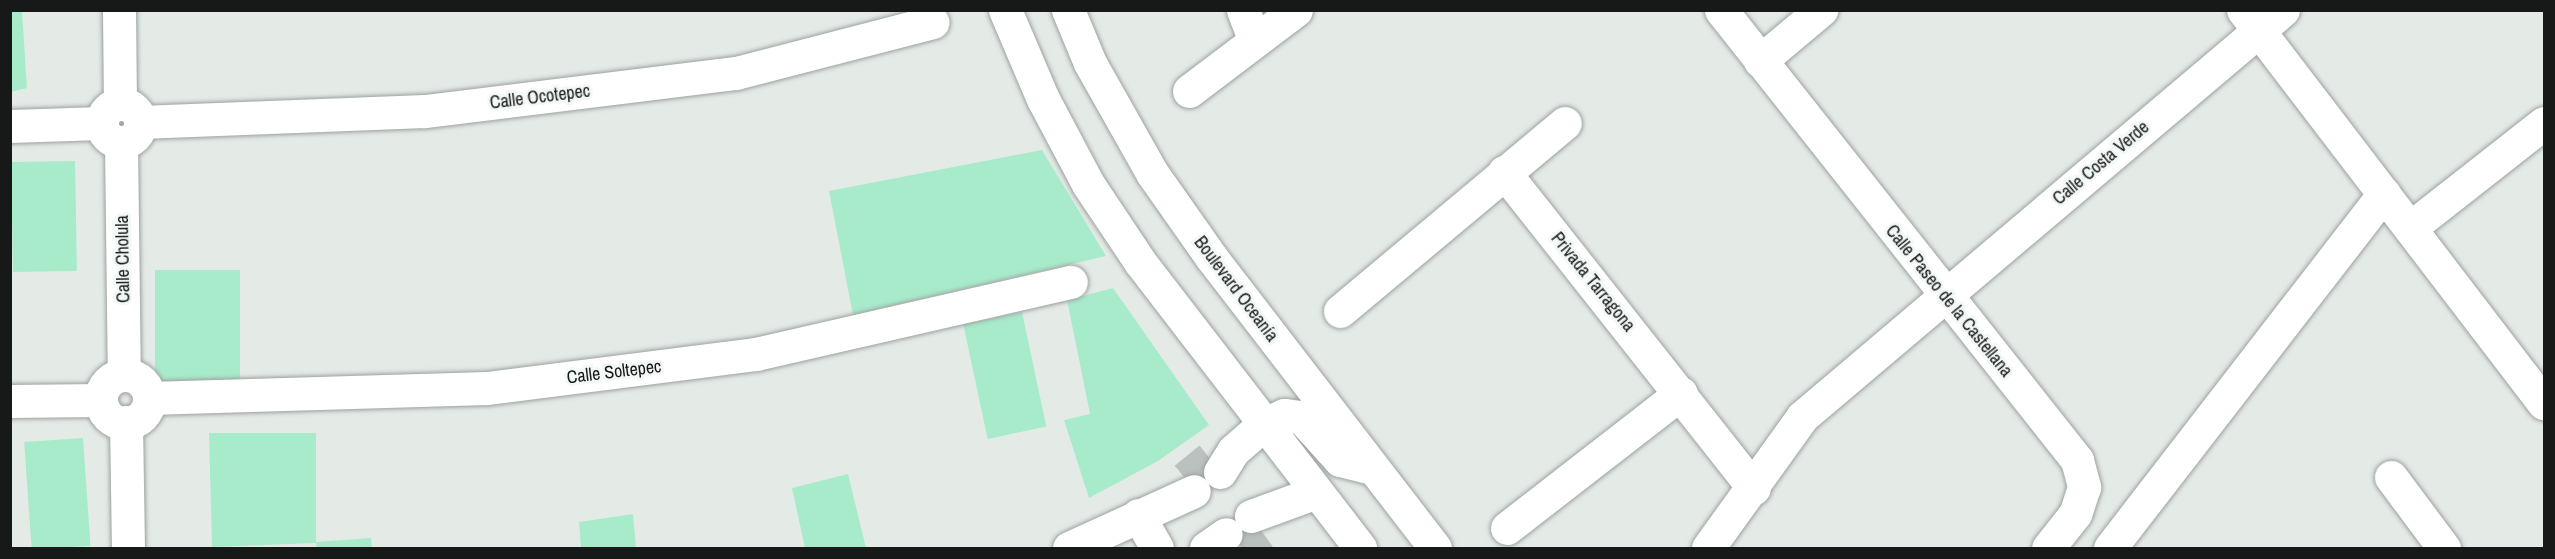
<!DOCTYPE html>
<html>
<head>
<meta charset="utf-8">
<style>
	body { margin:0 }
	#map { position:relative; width:2555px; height:559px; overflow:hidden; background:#e4ebe7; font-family:"Archivo Narrow",sans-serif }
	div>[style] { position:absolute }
	.green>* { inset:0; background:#a8ebcb; transform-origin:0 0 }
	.street-tunnel>* { height:33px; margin-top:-16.5px; transform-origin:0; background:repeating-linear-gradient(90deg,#bbc1be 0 33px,transparent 0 49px) }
	.roads { filter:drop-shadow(0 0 2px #9ca29f) drop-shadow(0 0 2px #9ca29f) }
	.street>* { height:33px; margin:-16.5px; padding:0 16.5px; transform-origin:16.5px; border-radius:16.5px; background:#fff }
	.street>.ring { margin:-16.5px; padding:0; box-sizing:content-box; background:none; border:33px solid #fff; border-radius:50% }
	.secondary>* { height:33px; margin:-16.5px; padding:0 16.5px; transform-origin:16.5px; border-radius:16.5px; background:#fff }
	span { translate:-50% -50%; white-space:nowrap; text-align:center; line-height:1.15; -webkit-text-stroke:6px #f1f8f5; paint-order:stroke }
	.street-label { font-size:18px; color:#171918 }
	.frame { position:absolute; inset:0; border:12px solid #171918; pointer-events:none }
</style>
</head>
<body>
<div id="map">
	<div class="green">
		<i style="clip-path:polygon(11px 10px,22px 11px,27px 88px,11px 92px)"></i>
		<i style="clip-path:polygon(1042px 150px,1106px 256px,853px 315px,829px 191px)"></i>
		<i style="left:75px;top:161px;width:110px;height:64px;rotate:89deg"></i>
		<i style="left:155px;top:270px;width:85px;height:118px"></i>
		<i style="clip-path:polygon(1113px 288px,1209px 425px,1158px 461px,1089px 498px,1064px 420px,1090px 414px,1067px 300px)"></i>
		<i style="left:1022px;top:312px;width:117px;height:60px;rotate:78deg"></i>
		<i style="clip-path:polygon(209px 433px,316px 433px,316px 542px,371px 538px,372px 548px,317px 548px,316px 543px,212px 547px)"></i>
		<i style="left:83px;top:438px;width:108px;height:59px;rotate:86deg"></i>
		<i style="clip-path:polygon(848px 474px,866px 548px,805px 548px,792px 488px)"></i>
		<i style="clip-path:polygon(633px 514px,636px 548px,581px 548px,579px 522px)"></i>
	</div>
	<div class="street-tunnel">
		<i style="left:1185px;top:478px;width:32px;rotate:-39deg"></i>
		<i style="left:1242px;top:548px;width:26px;rotate:-36deg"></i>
	</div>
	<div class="roads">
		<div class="street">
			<i style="left:119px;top:10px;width:93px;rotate:89.4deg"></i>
			<i style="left:1243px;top:10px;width:33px;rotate:69deg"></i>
			<i style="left:1721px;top:10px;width:574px;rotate:51.65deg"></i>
			<i style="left:2077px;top:460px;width:28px;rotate:75deg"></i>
			<i style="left:2084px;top:487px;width:28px;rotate:108deg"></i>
			<i style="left:2075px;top:514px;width:43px;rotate:128.5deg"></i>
			<i style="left:2243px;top:10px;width:495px;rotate:52.6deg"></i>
			<i style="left:1760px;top:61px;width:80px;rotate:-39.9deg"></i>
			<i style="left:1189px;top:91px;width:134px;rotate:-37.1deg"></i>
			<i class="ring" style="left:102px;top:104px;width:5px;height:5px"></i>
			<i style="left:140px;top:122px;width:285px;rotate:-2.2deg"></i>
			<i style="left:425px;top:111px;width:313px;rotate:-7deg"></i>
			<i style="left:736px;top:73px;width:203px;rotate:-14.5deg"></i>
			<i style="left:10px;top:126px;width:91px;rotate:-1.9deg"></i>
			<i style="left:121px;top:142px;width:233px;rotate:89.3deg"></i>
			<i style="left:1504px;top:172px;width:403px;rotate:51.7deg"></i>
			<i style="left:2410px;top:228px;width:170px;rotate:-38.1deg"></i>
			<i style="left:1340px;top:311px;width:293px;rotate:-39.9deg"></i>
			<i class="ring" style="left:101px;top:375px;width:15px;height:15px"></i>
			<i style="left:149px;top:398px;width:338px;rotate:-1.7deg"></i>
			<i style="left:487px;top:388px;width:271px;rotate:-7.2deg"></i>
			<i style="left:756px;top:354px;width:323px;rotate:-12.9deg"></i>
			<i style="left:10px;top:401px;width:91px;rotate:-0.6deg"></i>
			<i style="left:126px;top:422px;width:126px;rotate:89.1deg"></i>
			<i style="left:1220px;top:472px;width:25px;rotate:-58deg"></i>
			<i style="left:1233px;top:451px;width:41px;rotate:-41.1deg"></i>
			<i style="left:1264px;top:424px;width:22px;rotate:-24deg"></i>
			<i style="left:1284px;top:415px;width:17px;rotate:7deg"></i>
			<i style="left:1301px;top:417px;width:58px;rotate:47.8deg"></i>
			<i style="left:1340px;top:460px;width:34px;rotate:14deg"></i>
			<i style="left:2391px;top:477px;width:89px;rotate:53.3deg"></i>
			<i style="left:1138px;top:515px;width:38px;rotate:60deg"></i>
			<i style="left:1251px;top:516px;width:70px;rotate:-20deg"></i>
			<i style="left:1507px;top:528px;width:220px;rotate:-37.8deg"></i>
			<i style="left:1069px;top:548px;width:137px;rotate:-24.5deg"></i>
			<i style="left:1206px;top:548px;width:24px;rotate:-35deg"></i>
			<i style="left:1708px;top:548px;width:161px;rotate:-54.3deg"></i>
			<i style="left:1802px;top:417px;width:630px;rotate:-40.24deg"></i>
			<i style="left:2110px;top:548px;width:448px;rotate:-52.3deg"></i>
		</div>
		<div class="secondary">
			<i style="left:1005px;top:10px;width:97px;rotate:66.9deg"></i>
			<i style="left:1043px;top:99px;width:96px;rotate:62.1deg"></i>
			<i style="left:1088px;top:184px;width:94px;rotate:56.3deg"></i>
			<i style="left:1140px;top:262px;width:361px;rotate:52.4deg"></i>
			<i style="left:1068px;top:10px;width:57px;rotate:67.5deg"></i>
			<i style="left:1090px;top:63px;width:126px;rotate:60.6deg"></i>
			<i style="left:1152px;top:173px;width:103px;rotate:54.9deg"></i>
			<i style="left:1211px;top:257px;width:367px;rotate:52.4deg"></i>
		</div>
	</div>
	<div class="street-label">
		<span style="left:540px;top:97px;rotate:-7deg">Calle Ocotepec</span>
		<span style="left:2101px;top:163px;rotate:-40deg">Calle Costa Verde</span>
		<span style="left:123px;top:259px;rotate:-91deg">Calle Cholula</span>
		<span style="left:1593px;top:282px;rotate:51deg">Privada Tarragona</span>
		<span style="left:1236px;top:289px;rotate:53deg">Boulevard Oceanía</span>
		<span style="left:1949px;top:301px;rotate:51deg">Calle Paseo de la Castellana</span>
		<span style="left:614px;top:372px;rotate:-7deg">Calle Soltepec</span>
	</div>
	<div class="frame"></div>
</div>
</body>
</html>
